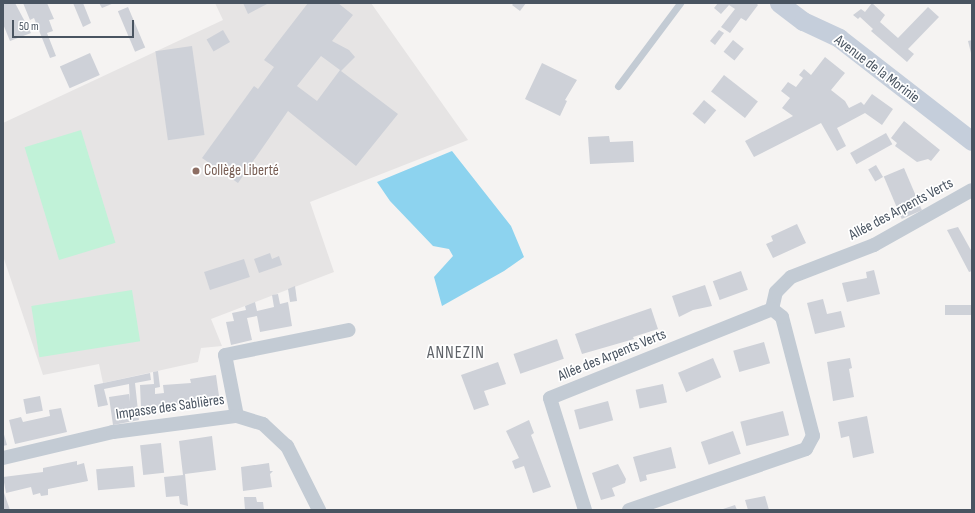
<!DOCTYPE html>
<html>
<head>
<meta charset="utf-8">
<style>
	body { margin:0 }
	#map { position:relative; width:975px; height:513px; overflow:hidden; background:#f5f3f2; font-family:"Sofia Sans Condensed",sans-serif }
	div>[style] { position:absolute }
	.education>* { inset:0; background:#e6e4e4 }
	.green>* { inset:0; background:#c1f2d8; transform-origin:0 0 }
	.water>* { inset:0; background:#8dd3ef }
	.building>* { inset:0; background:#ced1d8; transform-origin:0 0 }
	.service>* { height:7px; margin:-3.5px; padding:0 3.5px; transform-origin:3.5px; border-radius:3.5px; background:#c3cbd4 }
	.minor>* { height:14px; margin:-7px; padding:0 7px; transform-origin:7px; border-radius:7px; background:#c3cbd4 }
	.secondary>* { height:19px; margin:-9.5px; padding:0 9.5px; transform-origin:9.5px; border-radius:9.5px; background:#c5cedb }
	.dots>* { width:11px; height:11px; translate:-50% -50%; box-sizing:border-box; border:2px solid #fff; border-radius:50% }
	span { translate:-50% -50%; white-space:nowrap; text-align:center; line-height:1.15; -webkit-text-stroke:3.5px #fff; paint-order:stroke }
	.street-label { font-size:15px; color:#495461 }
	.education-label { font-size:15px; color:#785e54 }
	.left { translate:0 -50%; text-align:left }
	.quarter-label { font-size:17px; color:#5e6268; letter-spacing:1px }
	.frame { position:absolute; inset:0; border:4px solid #495461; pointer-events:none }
	.scale { position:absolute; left:12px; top:20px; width:122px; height:18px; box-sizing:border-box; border:2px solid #495461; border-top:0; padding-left:5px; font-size:12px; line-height:14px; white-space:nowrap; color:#495461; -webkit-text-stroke:3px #fff; paint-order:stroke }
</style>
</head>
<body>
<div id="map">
	<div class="education">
		<i style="clip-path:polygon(215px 3px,371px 3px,468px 140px,310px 202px,334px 272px,211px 319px,222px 346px,201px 348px,198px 362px,103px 383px,99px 364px,43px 375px,3px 256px,3px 123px,223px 20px)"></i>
	</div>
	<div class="green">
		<i style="left:81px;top:130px;width:118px;height:59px;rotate:73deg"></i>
		<i style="left:132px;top:290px;width:52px;height:102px;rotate:81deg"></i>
	</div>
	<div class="water">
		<i style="clip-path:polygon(452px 151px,511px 226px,524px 257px,504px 271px,442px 306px,434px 277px,453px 256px,449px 249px,433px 246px,390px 201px,377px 182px)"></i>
	</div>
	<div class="building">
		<i style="clip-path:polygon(3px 3px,15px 3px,31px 33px,10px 41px,3px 24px)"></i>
		<i style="clip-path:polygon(23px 3px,47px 3px,54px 19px,49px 20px,53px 31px,47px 33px,56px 56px,50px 58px,34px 18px,30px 20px)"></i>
		<i style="clip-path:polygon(73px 3px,83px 3px,91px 23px,83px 27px)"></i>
		<i style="clip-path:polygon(99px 3px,114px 3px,102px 8px)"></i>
		<i style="clip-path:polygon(243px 3px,269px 3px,248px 14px)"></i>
		<i style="clip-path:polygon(evenodd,308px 3px,338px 3px,353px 15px,332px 41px,349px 50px,355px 57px,341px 71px,398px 114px,356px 166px,288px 111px,238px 183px,202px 158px,254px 86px,258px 89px,274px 67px,264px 60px,308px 3px,321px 56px,340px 70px,317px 101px,297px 86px,321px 56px)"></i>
		<i style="clip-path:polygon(514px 3px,526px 3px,520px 11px,512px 5px)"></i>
		<i style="clip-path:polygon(718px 3px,756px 3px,758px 5px,746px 21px,741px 18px,730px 33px,721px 27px,735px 9px,729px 5px,721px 14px,714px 8px)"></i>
		<i style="clip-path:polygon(872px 3px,885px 15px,880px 22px,898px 38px,928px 7px,939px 17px,908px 49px,914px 54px,907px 62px,871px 31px,873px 29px,860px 17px,858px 19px,853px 15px,861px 9px,865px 12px)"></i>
		<i style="left:128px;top:7px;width:44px;height:11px;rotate:67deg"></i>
		<i style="left:223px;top:30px;width:14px;height:19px;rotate:60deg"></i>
		<i style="clip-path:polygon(719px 30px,724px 33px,715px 45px,710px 41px)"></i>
		<i style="left:733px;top:40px;width:14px;height:15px;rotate:39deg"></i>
		<i style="clip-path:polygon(972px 40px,972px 53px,971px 53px,968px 41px)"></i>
		<i style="left:192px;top:46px;width:90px;height:37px;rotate:82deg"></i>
		<i style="left:90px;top:53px;width:24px;height:33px;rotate:66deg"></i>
		<i style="clip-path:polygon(825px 57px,845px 73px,831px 90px,845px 101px,849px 108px,861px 102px,864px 105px,872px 94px,893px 109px,882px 125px,865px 113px,837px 128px,846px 146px,837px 151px,821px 123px,754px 157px,745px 141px,793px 116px,782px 108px,790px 98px,781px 91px,788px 82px,796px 87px,803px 78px,799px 75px,804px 69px,811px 75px)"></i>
		<i style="clip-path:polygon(542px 63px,577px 80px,565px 100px,567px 101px,560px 116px,525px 99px)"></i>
		<i style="left:724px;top:75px;width:43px;height:21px;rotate:38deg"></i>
		<i style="left:704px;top:100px;width:16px;height:18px;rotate:40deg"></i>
		<i style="clip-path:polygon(904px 121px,940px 150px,931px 161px,928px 159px,917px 162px,895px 146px,897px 143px,891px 138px)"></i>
		<i style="left:886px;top:133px;width:13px;height:41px;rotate:61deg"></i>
		<i style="clip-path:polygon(609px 136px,610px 142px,633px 141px,634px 162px,590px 164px,588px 137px)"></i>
		<i style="left:876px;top:165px;width:14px;height:9px;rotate:60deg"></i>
		<i style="left:904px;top:168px;width:46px;height:22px;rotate:67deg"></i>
		<i style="clip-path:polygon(797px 224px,806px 243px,773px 258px,766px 244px,773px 241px,771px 236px)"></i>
		<i style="clip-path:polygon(958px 227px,972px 252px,972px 271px,969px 272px,947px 230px)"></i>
		<i style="clip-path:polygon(270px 253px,272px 259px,279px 256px,282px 265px,259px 273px,254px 259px)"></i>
		<i style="left:244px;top:259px;width:19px;height:42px;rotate:72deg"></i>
		<i style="clip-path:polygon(874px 270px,880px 294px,847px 302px,842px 283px,867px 278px,866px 272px)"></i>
		<i style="left:741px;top:271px;width:20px;height:30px;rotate:70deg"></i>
		<i style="clip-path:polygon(705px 285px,712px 306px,693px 310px,679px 317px,672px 296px)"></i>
		<i style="clip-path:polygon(295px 286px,297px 301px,290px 302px,288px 289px)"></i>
		<i style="clip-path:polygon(278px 294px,280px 304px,288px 302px,292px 326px,260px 332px,257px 316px,247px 318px,252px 340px,231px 345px,226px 322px,234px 321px,232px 313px,246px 310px,245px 306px,255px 302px,257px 311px,274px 307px,272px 295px)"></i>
		<i style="clip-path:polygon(823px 299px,827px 314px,841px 311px,845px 327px,815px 334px,807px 303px)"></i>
		<i style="left:972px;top:305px;width:10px;height:27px;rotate:90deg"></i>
		<i style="clip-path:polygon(651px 308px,658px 329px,633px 337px,634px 339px,582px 354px,575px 334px)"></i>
		<i style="left:557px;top:339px;width:21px;height:46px;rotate:71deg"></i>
		<i style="left:764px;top:342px;width:22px;height:32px;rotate:74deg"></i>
		<i style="left:713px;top:358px;width:21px;height:38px;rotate:67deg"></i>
		<i style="clip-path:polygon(850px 358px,852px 368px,849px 369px,854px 397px,833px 401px,827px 362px)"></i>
		<i style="clip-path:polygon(498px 362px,506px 384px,484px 391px,489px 405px,474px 410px,461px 375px)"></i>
		<i style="clip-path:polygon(158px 371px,160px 387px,155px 388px,155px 394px,164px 393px,163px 385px,191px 383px,190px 379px,216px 375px,219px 396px,176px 405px,141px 408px,140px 385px,154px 384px,153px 372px)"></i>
		<i style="clip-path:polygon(150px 373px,151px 380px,135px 383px,139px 420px,113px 425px,109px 397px,129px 394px,130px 402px,129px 384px,104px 389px,108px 405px,98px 407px,94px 385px)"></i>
		<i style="left:663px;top:384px;width:19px;height:28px;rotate:78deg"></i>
		<i style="left:40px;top:396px;width:15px;height:17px;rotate:79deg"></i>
		<i style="left:608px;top:401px;width:20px;height:35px;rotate:75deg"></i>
		<i style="clip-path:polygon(61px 408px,67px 432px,15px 444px,9px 420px,21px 417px,23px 422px,50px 416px,49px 410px)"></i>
		<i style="left:783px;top:411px;width:25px;height:44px;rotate:76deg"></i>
		<i style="clip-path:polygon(867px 416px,874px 453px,853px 458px,849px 436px,841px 438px,838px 422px)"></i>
		<i style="clip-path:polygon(529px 420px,534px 433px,531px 435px,551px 487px,533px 493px,524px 466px,515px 469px,512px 461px,519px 458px,506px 431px)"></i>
		<i style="clip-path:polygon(3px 431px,7px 445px,3px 446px)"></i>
		<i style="left:733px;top:431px;width:24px;height:34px;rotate:71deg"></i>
		<i style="clip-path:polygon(212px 436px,216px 470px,185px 474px,188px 506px,180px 504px,179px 496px,166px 497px,164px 477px,183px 475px,179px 441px)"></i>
		<i style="left:161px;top:443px;width:30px;height:21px;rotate:84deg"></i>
		<i style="clip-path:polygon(671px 447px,676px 468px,646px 475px,647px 480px,640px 482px,633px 457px)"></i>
		<i style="clip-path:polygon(77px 461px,77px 465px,84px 463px,88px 481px,48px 489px,48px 495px,41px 496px,40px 493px,33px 495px,31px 487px,6px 493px,3px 477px,43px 472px,43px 468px)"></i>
		<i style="clip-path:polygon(269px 463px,270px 471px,273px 471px,270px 474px,272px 487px,243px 491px,241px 467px)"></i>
		<i style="clip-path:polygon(618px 464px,626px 479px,625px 483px,612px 488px,615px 496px,601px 500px,592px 473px)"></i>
		<i style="left:133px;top:466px;width:21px;height:37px;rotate:85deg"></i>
		<i style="clip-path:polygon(3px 490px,10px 510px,3px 510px)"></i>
		<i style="clip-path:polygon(765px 496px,769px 510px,748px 510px,745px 500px)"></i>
		<i style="clip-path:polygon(244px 497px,256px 497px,257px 502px,263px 502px,264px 510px,245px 510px)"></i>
		<i style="clip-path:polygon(735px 505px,737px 510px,720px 510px)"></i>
	</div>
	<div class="service">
		<i style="left:618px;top:86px;width:104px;rotate:-53.2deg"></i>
	</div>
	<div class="minor">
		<i style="left:772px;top:309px;width:17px;rotate:-77deg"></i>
		<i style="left:776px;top:292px;width:21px;rotate:-45deg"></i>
		<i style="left:791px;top:277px;width:89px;rotate:-21.1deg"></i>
		<i style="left:874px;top:245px;width:112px;rotate:-29.3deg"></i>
		<i style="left:237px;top:416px;width:62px;rotate:-101.1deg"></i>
		<i style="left:225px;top:355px;width:126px;rotate:-11.4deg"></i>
		<i style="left:3px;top:458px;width:113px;rotate:-13.3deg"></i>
		<i style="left:113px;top:432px;width:125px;rotate:-7.4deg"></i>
		<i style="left:237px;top:416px;width:27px;rotate:17deg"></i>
		<i style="left:263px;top:424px;width:33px;rotate:43deg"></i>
		<i style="left:287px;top:446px;width:72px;rotate:63.4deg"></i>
		<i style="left:585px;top:510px;width:117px;rotate:-107.4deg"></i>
		<i style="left:550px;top:398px;width:239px;rotate:-21.8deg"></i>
		<i style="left:629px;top:510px;width:187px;rotate:-19deg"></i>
		<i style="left:806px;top:449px;width:15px;rotate:-62deg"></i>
		<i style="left:813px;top:436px;width:123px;rotate:-104.6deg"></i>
		<i style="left:782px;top:317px;width:13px;rotate:-141deg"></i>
	</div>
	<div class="secondary">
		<i style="left:779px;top:3px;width:30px;rotate:37deg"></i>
		<i style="left:803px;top:21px;width:40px;rotate:25deg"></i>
		<i style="left:839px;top:38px;width:168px;rotate:37.8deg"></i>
	</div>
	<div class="dots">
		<i style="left:196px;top:171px;background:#8d6e63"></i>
	</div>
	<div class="street-label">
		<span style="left:877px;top:69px;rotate:37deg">Avenue de la Morinie</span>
		<span style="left:901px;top:209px;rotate:-28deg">Allée des Arpents Verts</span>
		<span style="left:612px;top:355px;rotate:-22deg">Allée des Arpents Verts</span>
		<span style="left:170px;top:407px;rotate:-8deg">Impasse des Sablières</span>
	</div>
	<div class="education-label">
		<span class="left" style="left:204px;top:171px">Collège Liberté</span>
	</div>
	<div class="quarter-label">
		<span style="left:456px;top:354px">ANNEZIN</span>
	</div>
	<div class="frame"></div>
	<div class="scale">50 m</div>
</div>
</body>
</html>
